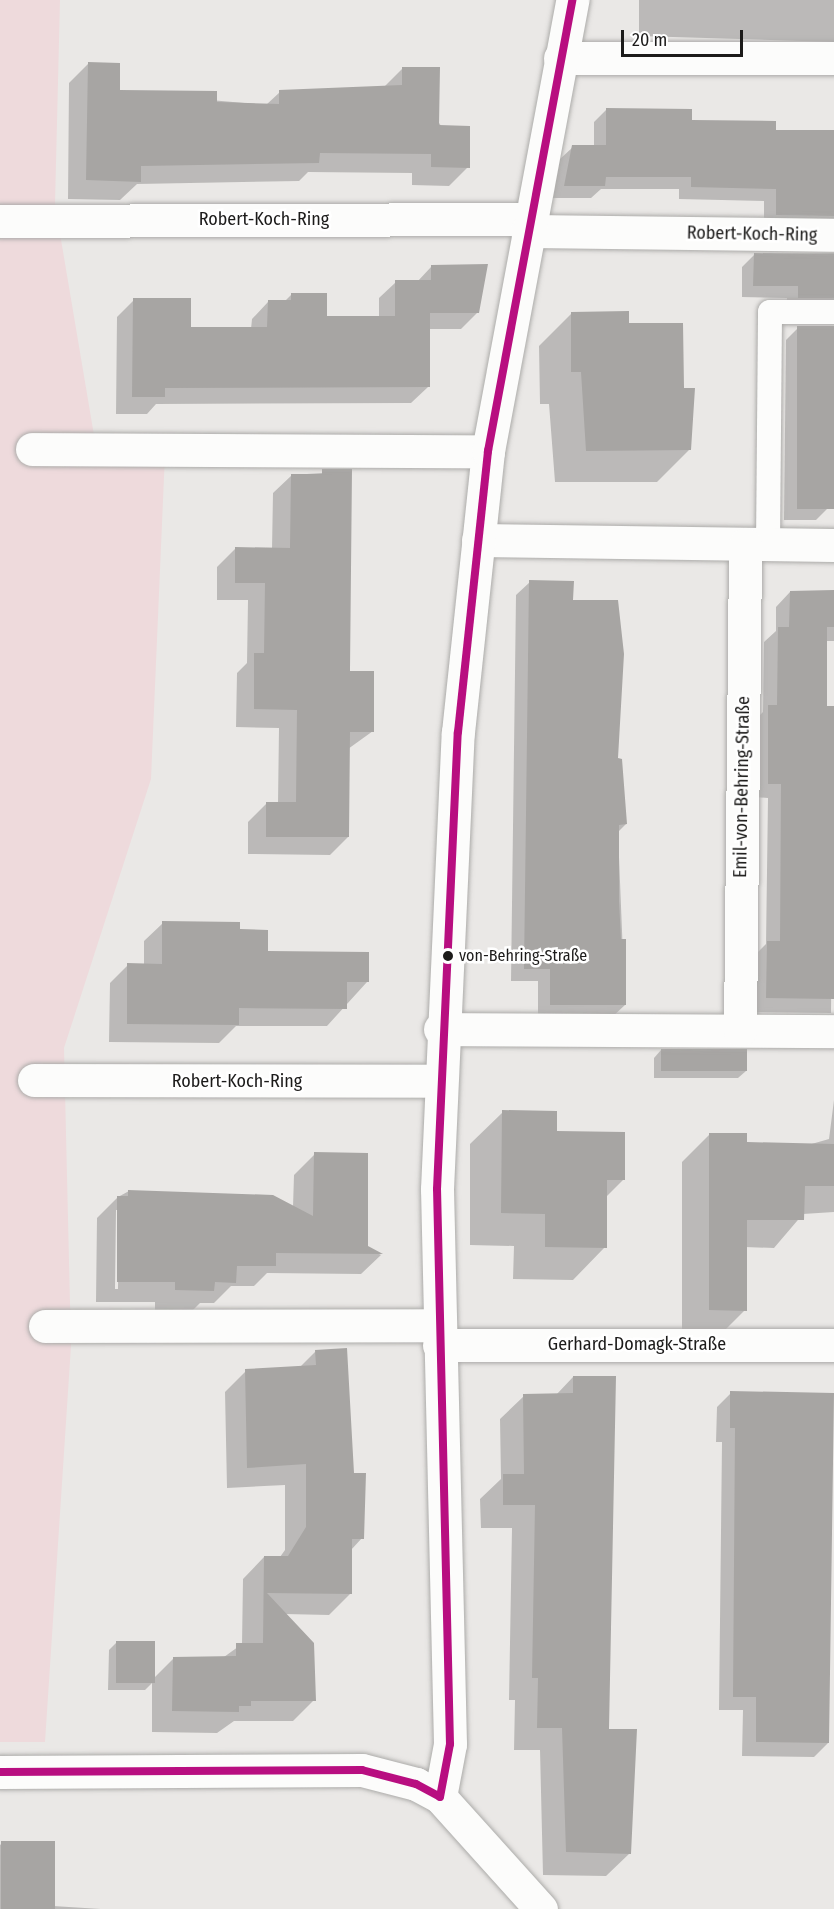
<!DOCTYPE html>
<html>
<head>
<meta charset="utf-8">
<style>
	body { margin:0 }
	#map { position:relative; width:834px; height:1909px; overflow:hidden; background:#eae8e6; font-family:"Fira Sans Condensed",sans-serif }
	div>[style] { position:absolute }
	.green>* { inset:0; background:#eedadc }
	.shadow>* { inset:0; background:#0003 }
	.building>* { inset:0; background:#a7a5a3; transform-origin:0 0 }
	.roads { filter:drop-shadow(0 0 2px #acaba9) drop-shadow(0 0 2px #acaba9) }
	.service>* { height:24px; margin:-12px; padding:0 12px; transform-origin:12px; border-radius:12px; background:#fcfcfb }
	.minor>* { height:33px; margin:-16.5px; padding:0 16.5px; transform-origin:16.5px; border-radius:16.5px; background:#fcfcfb }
	.bus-1>* { height:8px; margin:-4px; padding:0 4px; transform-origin:4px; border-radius:4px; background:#b80e80 }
	.dots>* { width:16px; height:16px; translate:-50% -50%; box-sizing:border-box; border:3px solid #fff; border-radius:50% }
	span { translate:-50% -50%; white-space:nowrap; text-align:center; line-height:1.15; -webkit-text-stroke:5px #fff; paint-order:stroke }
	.bus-label { font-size:16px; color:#1c1b1a }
	.left { translate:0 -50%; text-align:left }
	.street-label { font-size:18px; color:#1c1b1a }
	.scale { position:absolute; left:621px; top:30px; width:122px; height:27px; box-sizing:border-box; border:3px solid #1c1b1a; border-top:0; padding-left:8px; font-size:18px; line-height:21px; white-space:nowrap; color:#1c1b1a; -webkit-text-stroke:4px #fff; paint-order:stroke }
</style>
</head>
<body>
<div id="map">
	<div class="green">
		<i style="clip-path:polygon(0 0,60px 0,55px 204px,97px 453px,165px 454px,151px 779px,64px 1048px,71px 1346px,45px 1742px,0 1742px)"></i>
	</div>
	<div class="shadow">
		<i style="clip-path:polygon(639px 0,834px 0,834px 42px,639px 36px)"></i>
		<i style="clip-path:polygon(88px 64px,118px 92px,266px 105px,280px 92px,384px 87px,403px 68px,468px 167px,449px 186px,412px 185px,412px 173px,308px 172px,299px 181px,137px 184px,120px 200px,68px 199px,69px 83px)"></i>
		<i style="clip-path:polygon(606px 110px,775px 131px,834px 131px,834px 236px,764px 227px,764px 201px,679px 199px,679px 189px,601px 189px,591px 198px,553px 198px,560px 159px,573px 147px,594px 147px,594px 122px)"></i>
		<i style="clip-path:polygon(834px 253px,834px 320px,786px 310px,787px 298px,742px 297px,742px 267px,755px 254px)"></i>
		<i style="clip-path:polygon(431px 267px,478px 312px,461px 329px,429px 329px,428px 387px,411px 403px,156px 404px,147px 414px,116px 414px,117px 317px,134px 300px,189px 329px,251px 329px,252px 319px,268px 302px,284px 302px,292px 294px,325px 317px,379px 317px,379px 298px,396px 282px,417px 282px)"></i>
		<i style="clip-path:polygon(572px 313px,627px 325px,682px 389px,690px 449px,657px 482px,555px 482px,549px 404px,540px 404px,539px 346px)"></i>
		<i style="clip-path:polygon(834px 326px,828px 508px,816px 520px,784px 520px,786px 340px,798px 328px)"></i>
		<i style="clip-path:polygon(351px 471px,349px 673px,373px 731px,348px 749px,348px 837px,330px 855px,248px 854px,248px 822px,267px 803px,278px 803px,279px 728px,236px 727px,237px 673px,247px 663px,248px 600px,217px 600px,217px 567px,235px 549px,272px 549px,273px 493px,292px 475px)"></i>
		<i style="clip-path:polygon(530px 582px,572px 602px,616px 759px,626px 824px,618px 832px,625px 1005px,611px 1018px,538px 1018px,538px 981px,511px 981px,516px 595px)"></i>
		<i style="clip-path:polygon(790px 592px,834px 593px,834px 641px,826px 641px,826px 707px,834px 707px,831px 1013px,752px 1012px,753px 957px,766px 944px,768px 798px,754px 797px,754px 721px,763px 712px,764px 642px,776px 631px,776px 607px)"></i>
		<i style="clip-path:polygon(163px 923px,238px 931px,267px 952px,367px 982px,327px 1026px,236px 1026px,219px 1043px,109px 1042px,110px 983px,128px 965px,144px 965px,144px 941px)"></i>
		<i style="clip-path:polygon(661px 1050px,746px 1071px,738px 1078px,654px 1078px,654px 1058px)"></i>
		<i style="clip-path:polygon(834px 1100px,834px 1212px,803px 1214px,774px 1248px,745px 1247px,745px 1310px,717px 1338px,682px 1337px,682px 1162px,710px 1134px,746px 1144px,808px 1145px,829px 1139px)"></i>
		<i style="clip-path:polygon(503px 1112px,555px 1133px,623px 1180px,606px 1197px,605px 1247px,573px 1280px,513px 1279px,514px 1246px,470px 1245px,470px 1144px)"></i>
		<i style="clip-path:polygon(evenodd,315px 1154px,366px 1247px,381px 1255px,361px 1274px,267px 1273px,254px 1286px,231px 1286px,214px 1303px,200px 1303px,192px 1311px,155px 1311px,155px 1302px,96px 1302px,97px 1218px,118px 1197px,129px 1191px,293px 1207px,294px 1175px,315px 1154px,116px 1210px,119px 1210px,118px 1289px,115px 1289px,116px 1210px)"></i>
		<i style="clip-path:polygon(316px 1351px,353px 1474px,362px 1538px,351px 1550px,350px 1594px,329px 1615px,285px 1614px,314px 1700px,293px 1721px,234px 1721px,217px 1733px,152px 1732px,152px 1683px,145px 1690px,108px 1690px,109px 1650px,117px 1642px,153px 1679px,174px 1658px,224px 1657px,242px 1644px,243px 1579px,264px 1557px,280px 1557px,285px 1550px,285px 1485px,227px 1488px,225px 1392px,246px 1371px,299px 1368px)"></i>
		<i style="clip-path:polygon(573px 1377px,608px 1731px,630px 1853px,606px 1876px,543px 1875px,540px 1750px,514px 1750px,515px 1700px,509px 1700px,512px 1528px,481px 1528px,480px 1499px,501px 1479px,500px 1419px,524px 1396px,556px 1395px)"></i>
		<i style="clip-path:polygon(731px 1393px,828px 1743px,814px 1757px,742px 1756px,743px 1710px,719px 1710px,722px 1442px,716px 1442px,717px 1407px)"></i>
		<i style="clip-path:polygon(0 1844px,53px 1906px,101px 1909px,0 1909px)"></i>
	</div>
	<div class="building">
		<i style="clip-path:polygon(88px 62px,120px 63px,120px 90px,217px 91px,217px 102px,279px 104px,279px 90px,402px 85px,402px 67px,440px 67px,439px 125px,470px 126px,470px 168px,431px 167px,431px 154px,320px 153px,319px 163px,141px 166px,141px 182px,86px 180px)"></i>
		<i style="clip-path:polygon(606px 108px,692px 109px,692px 120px,776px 121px,776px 130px,834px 130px,834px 216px,776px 215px,776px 189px,691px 187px,691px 177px,606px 177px,605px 186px,564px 186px,572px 145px,606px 145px)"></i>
		<i style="clip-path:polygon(754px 253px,834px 254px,834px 298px,798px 298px,798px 286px,753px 286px)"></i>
		<i style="clip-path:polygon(488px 264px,479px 313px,430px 313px,430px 387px,165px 388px,165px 397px,132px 397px,133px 298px,191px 298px,191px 327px,267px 327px,268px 300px,291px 300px,291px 293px,327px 293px,327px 316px,395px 316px,395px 280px,431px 280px,431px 265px)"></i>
		<i style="clip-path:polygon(629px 311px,629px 323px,683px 323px,684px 388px,695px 388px,691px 450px,586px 451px,581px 372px,571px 372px,571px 312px)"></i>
		<i style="left:797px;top:326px;width:37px;height:183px"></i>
		<i style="clip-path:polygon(322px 469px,352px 469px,350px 671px,374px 671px,374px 732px,350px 732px,349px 837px,266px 837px,266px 802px,296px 802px,297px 710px,254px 709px,254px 653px,264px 653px,265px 583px,235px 583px,235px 547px,290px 548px,291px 474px,322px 474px)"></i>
		<i style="clip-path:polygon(529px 580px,574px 581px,573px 600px,618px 600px,624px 654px,618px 758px,622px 759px,627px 824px,619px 825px,619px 901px,621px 939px,626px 939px,626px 1005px,550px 1005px,550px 969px,524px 969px)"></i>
		<i style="clip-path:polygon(834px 590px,834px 627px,827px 627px,827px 706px,834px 706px,834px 999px,766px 998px,767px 941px,780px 941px,781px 784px,768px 784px,768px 705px,777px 705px,778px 627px,789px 627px,790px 591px)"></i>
		<i style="clip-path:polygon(162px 921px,240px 922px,240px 929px,268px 930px,268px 951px,369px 952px,369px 982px,347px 982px,347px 1009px,239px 1008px,239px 1025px,127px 1024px,127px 963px,162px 964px)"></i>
		<i style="left:661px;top:1049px;width:86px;height:22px"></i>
		<i style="clip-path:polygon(502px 1110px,557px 1111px,557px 1131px,625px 1132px,625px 1180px,607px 1180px,607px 1248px,545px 1247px,545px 1214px,501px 1213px)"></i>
		<i style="clip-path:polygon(709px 1133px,747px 1133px,747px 1142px,834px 1144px,834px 1186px,805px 1186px,804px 1220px,747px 1220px,747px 1311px,709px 1310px)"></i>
		<i style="clip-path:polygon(314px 1152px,368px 1153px,368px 1246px,383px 1254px,276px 1253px,276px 1266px,237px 1266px,236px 1283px,215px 1282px,214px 1291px,175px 1290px,175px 1282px,117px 1282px,117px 1196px,128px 1196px,128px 1190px,273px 1195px,313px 1216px)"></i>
		<i style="clip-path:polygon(347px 1348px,354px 1473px,366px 1473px,364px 1539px,352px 1539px,352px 1594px,267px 1593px,314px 1643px,316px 1701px,251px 1701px,251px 1706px,239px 1706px,239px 1712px,172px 1711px,173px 1657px,236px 1656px,236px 1643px,263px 1643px,264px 1556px,288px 1556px,306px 1527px,306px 1464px,247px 1468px,245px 1369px,316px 1365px,315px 1350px)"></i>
		<i style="clip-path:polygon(573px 1376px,616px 1376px,609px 1729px,637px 1729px,631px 1854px,566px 1852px,562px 1728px,537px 1728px,538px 1678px,532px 1678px,535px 1505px,503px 1505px,503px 1474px,524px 1474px,523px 1394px,573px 1393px)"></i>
		<i style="clip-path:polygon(730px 1391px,834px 1393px,829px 1743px,756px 1742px,756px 1697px,733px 1697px,735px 1428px,730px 1428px)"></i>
		<i style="left:116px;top:1641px;width:39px;height:42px"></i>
		<i style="left:1px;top:1841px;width:54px;height:68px"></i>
	</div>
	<div class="roads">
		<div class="service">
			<i style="left:768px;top:544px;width:232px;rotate:-89.5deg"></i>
			<i style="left:770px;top:312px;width:64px"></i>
		</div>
		<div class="minor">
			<i style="left:560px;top:58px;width:274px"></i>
			<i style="left:0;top:221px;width:529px;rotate:-0.22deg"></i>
			<i style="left:527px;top:231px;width:307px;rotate:0.7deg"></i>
			<i style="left:32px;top:449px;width:456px;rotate:0.3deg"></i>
			<i style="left:478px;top:540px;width:356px;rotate:0.8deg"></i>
			<i style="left:440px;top:1029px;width:394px;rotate:0.3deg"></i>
			<i style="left:740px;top:1030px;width:486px;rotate:-89.4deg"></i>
			<i style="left:34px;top:1080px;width:406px;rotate:0.1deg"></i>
			<i style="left:45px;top:1326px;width:394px;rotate:-0.1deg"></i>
			<i style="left:439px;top:1345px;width:395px"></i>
			<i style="left:0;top:1772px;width:362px;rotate:-0.3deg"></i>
			<i style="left:362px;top:1770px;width:56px;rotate:14.5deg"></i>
			<i style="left:416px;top:1784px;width:27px;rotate:28deg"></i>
			<i style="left:440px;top:1797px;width:151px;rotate:48deg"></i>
			<i style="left:440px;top:1797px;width:54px;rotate:-79.3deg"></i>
			<i style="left:450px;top:1744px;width:555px;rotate:-91.34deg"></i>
			<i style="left:437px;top:1189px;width:457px;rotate:-87.4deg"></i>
			<i style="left:458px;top:732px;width:283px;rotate:-83.9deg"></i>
			<i style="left:488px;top:451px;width:459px;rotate:-79.4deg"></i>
		</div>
	</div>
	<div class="bus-1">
		<i style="left:0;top:1772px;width:362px;rotate:-0.3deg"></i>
		<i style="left:362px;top:1770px;width:56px;rotate:14.5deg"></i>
		<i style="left:416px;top:1784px;width:27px;rotate:28deg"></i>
		<i style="left:440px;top:1797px;width:54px;rotate:-79.3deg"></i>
		<i style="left:450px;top:1744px;width:555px;rotate:-91.34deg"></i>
		<i style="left:437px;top:1189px;width:457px;rotate:-87.4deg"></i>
		<i style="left:458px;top:732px;width:283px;rotate:-83.9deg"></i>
		<i style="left:488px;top:451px;width:459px;rotate:-79.4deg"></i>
	</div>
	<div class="dots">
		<i style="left:448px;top:956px;background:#1c1b1a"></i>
	</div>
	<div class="bus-label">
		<span class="left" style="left:459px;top:956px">von-Behring-Straße</span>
	</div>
	<div class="street-label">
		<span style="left:264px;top:219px">Robert-Koch-Ring</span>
		<span style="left:752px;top:234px;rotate:1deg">Robert-Koch-Ring</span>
		<span style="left:742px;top:787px;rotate:-89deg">Emil-von-Behring-Straße</span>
		<span style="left:237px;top:1081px">Robert-Koch-Ring</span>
		<span style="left:637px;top:1344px">Gerhard-Domagk-Straße</span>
	</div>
	<div class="scale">20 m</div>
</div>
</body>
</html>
